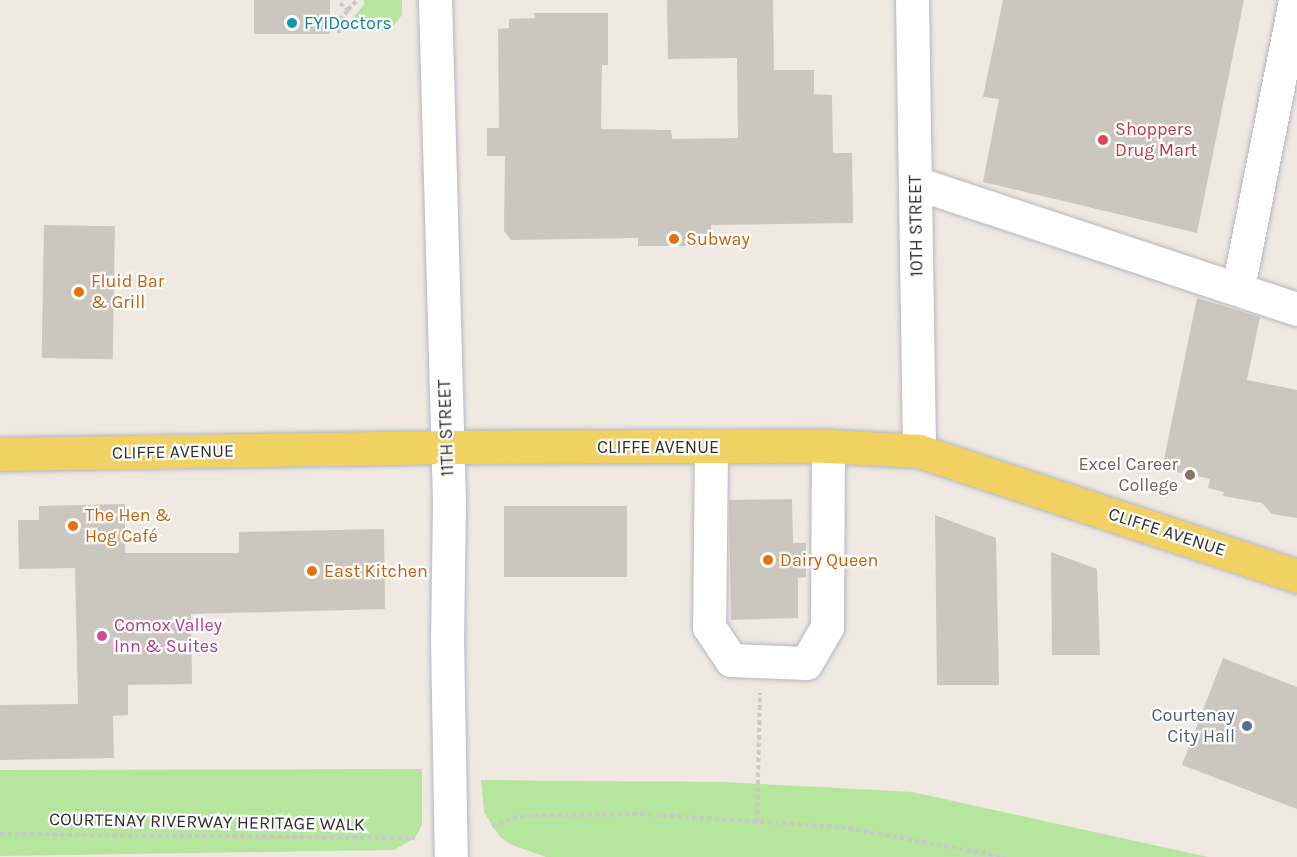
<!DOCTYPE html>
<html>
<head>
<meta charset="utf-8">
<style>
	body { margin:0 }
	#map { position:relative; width:1297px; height:857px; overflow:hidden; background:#efe9e1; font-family:Karla,sans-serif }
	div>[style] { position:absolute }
	.green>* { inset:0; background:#b6e59e }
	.building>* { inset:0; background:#cbc7bf; transform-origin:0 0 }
	.path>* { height:4px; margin-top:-2px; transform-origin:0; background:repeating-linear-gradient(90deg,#c9c9c9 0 4.5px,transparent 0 7.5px) }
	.roads { filter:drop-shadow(0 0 2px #b4b7c1) drop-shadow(0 0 2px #b4b7c1) }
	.minor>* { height:33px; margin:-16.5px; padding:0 16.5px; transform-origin:16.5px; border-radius:16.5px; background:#fff }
	.major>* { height:33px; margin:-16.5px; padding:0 16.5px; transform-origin:16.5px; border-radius:16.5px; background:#f2d163 }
	.dots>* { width:16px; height:16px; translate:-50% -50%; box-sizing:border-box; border:3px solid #fff; border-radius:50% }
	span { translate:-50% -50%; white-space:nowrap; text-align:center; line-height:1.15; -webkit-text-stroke:4.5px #fff; paint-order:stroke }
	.culture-label { font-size:18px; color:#0d838f }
	.left { translate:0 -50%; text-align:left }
	.health-label { font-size:18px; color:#be3a42 }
	.street-label { font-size:18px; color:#2e2e2e }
	.food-label { font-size:18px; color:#c56008 }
	.education-label { font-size:18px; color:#785e54 }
	.right { translate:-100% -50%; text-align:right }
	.hotel-label { font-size:18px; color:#b23c85 }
	.service-label { font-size:18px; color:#4e5e75 }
</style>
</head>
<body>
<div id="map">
	<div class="green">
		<i style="clip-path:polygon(363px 0,402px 0,402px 15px,393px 26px,384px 31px,369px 31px,354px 16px,365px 4px)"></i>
		<i style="clip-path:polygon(422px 769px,422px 825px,415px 838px,394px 850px,0 856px,0 770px)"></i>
		<i style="clip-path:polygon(481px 780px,722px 782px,912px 792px,1208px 857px,546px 857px,512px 845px,500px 837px,484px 812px)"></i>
	</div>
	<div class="building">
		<i style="left:254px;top:0;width:76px;height:34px"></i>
		<i style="clip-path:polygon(667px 0,773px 0,774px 70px,814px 70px,814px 94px,832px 95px,833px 153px,852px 153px,853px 223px,711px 225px,711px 246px,638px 246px,638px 238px,511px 240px,504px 231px,505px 156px,487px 156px,487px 128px,499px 128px,498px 29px,509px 28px,509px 19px,535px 18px,534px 13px,608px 13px,608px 65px,602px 65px,601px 129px,671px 130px,672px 139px,738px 138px,737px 58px,668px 59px)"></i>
		<i style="clip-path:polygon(1003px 0,1244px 0,1197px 233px,983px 182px,999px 99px,983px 97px)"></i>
		<i style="left:44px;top:225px;width:71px;height:133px;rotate:1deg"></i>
		<i style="clip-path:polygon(1197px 298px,1260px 317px,1247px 380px,1297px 390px,1297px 518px,1272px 514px,1262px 503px,1223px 496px,1224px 492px,1208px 488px,1210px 479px,1162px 469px)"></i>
		<i style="clip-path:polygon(792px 499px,793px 543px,806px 543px,806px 577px,798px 578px,798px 618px,731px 620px,729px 500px)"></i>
		<i style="clip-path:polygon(125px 504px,125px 553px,239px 553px,239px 532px,384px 529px,385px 609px,191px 614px,192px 684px,128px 685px,128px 715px,113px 716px,114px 758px,0 760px,0 705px,78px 704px,75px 568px,19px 569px,18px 520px,39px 520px,39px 506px)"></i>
		<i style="left:504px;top:506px;width:123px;height:71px"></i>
		<i style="clip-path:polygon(935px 515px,996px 538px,999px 685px,937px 685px)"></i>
		<i style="clip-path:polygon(1051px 552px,1097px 569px,1100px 655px,1052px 655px)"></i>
		<i style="clip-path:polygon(1223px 658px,1297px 687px,1297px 809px,1182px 765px)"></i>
	</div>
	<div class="path">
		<i style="left:340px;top:3px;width:11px;rotate:41deg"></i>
		<i style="left:348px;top:10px;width:13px;rotate:-48deg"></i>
		<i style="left:339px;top:33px;width:13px;rotate:-86deg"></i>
		<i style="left:340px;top:20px;width:13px;rotate:-51deg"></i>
		<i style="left:757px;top:822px;width:129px;rotate:-88.7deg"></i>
		<i style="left:492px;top:826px;width:30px;rotate:-20deg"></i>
		<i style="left:520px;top:816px;width:120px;rotate:-1deg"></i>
		<i style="left:640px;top:814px;width:201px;rotate:3.7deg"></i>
		<i style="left:841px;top:827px;width:166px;rotate:10.4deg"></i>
		<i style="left:0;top:834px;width:415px;rotate:0.6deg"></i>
	</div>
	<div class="roads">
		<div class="minor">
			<i style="left:435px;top:0;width:500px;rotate:88.4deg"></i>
			<i style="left:449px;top:500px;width:138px;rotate:90.8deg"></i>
			<i style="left:447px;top:638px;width:219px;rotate:89deg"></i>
			<i style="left:912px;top:0;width:451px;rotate:89.1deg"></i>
			<i style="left:916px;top:183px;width:401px;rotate:18.3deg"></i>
			<i style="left:1238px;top:288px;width:294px;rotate:-78.8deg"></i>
			<i style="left:711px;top:447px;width:180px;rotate:90.6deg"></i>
			<i style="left:709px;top:627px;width:40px;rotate:56deg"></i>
			<i style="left:731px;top:660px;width:75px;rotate:2.3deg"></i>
			<i style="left:806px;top:663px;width:42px;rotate:-59.7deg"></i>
			<i style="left:827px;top:627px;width:181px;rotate:-89.7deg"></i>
		</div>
		<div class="major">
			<i style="left:0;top:454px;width:448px;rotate:-0.9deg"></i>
			<i style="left:448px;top:447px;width:380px;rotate:-0.2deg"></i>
			<i style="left:828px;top:446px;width:91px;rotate:3.1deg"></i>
			<i style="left:919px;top:451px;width:398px;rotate:18.3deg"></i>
		</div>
	</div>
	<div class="dots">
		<i style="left:292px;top:23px;background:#0f9aa8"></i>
		<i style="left:1103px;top:140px;background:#e0444e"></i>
		<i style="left:674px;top:239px;background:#e8710a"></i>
		<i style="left:79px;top:292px;background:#e8710a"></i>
		<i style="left:1190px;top:475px;background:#8d6e63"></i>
		<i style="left:73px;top:526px;background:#e8710a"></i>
		<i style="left:768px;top:560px;background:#e8710a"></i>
		<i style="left:312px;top:571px;background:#e8710a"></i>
		<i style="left:102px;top:636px;background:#d1479c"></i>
		<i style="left:1247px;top:726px;background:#5c6f8a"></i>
	</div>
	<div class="culture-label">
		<span class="left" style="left:304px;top:23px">FYIDoctors</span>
	</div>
	<div class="health-label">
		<span class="left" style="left:1115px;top:140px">Shoppers<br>Drug Mart</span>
	</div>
	<div class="street-label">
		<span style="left:916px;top:226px;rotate:-91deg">10TH STREET</span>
		<span style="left:446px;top:428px;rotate:-92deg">11TH STREET</span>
		<span style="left:658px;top:447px">CLIFFE AVENUE</span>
		<span style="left:173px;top:452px;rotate:-1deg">CLIFFE AVENUE</span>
		<span style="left:1167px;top:532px;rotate:18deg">CLIFFE AVENUE</span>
		<span style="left:207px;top:822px;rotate:1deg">COURTENAY RIVERWAY HERITAGE WALK</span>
	</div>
	<div class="food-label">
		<span class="left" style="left:686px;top:239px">Subway</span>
		<span class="left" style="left:91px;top:292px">Fluid Bar<br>&amp; Grill</span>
		<span class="left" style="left:85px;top:526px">The Hen &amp;<br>Hog Café</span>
		<span class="left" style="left:780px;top:560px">Dairy Queen</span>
		<span class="left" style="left:324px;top:571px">East Kitchen</span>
	</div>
	<div class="education-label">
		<span class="right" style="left:1178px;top:475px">Excel Career<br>College</span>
	</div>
	<div class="hotel-label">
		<span class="left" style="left:114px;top:636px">Comox Valley<br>Inn &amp; Suites</span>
	</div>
	<div class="service-label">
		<span class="right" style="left:1235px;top:726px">Courtenay<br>City Hall</span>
	</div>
</div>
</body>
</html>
